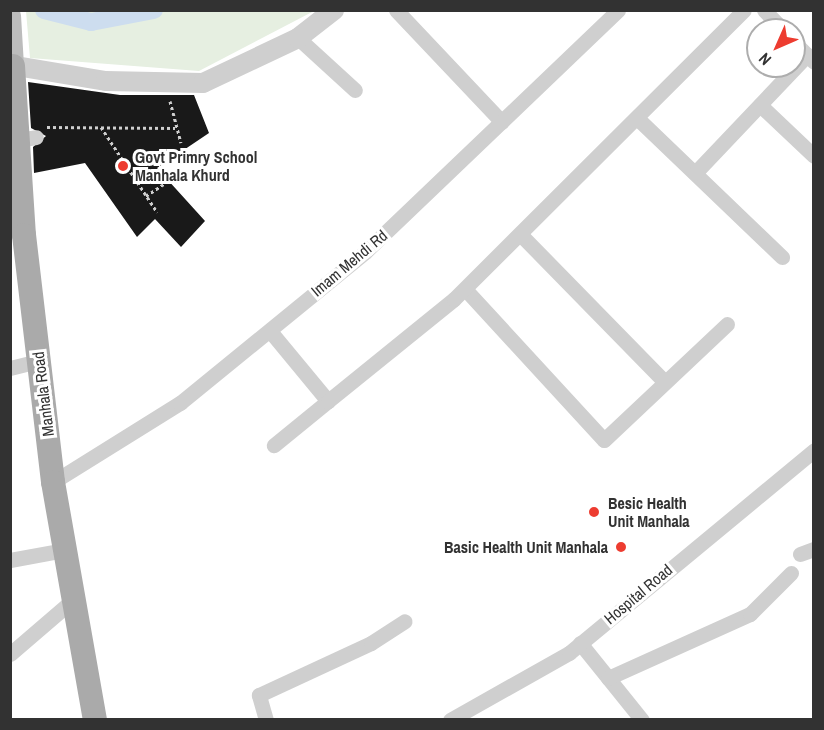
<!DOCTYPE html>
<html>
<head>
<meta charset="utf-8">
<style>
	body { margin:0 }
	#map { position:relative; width:824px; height:730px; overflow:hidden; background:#fff; font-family:"Archivo Narrow",sans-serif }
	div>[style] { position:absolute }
	.green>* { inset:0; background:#e6efe1 }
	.canal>* { height:18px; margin:-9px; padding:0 9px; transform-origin:9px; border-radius:9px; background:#cdddef }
	.building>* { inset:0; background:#191919 }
	.path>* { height:3px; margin-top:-1.5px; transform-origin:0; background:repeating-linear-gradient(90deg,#cfcfcf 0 3px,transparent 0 6px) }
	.minor>* { height:15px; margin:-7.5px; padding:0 7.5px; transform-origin:7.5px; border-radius:7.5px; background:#cfcfcf }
	.tertiary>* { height:20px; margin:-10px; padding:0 10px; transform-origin:10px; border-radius:10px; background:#cfcfcf }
	.secondary>* { height:21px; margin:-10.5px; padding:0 10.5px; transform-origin:10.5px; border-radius:10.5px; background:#bcbcbc }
	.primary>* { height:24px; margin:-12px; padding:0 12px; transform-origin:12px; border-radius:12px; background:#aaa }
	.dots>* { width:16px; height:16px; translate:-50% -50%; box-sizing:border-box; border:3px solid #fff; border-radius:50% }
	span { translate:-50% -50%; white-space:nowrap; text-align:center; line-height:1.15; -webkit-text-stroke:6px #fff; paint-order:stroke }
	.poi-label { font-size:16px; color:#323232; font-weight:700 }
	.left { translate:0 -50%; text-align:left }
	.right { translate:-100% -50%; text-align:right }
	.street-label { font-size:16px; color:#323232 }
	.frame { position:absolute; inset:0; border:12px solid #323232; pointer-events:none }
	.north { position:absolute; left:746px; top:18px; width:60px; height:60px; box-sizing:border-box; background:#fff; border:2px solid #adadad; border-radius:50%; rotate:225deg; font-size:16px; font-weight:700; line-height:24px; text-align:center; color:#323232 }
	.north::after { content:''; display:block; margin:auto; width:21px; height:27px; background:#ed3c30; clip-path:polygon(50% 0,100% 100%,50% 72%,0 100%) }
</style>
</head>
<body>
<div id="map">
	<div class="green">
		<i style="clip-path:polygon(26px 11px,26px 10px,314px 11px,199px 71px,30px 58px)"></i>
	</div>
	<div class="canal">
		<i style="left:44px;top:10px;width:49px;rotate:14.3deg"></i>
		<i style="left:91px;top:22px;width:64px;rotate:-10.8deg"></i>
	</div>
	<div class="building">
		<i style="clip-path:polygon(28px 82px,120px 95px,194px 95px,209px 133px,157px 168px,205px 221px,181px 247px,155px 219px,137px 237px,85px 163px,34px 173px,33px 147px,46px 136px,31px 128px)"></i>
	</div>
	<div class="path">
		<i style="left:170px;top:101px;width:43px;rotate:75.3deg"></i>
		<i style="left:47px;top:127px;width:128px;rotate:0.4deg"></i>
		<i style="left:101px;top:127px;width:102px;rotate:56.6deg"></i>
		<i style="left:146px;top:196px;width:25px;rotate:-34deg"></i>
	</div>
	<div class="minor">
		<i style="left:396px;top:10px;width:154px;rotate:46.6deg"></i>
		<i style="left:764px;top:10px;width:28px;rotate:46deg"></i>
		<i style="left:298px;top:38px;width:77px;rotate:42.4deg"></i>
		<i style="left:794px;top:42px;width:28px;rotate:45deg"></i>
		<i style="left:760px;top:105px;width:74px;rotate:43.4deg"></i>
		<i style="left:637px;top:118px;width:201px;rotate:43.8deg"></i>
		<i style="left:18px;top:140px;width:18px;rotate:-9deg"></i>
		<i style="left:695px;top:173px;width:163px;rotate:-46.5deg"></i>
		<i style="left:520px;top:234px;width:207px;rotate:45.6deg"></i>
		<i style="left:465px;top:289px;width:205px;rotate:47.4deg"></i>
		<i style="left:604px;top:440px;width:169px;rotate:-43.3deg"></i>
		<i style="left:270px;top:331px;width:91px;rotate:50.4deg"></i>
		<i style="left:328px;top:401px;width:70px;rotate:140.8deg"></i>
		<i style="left:10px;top:368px;width:30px;rotate:-14deg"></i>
		<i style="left:328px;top:401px;width:162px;rotate:-39deg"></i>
		<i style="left:454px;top:299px;width:409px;rotate:-44.9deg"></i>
		<i style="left:53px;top:482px;width:150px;rotate:-31.9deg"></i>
		<i style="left:180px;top:403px;width:239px;rotate:-39.2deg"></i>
		<i style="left:365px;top:252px;width:350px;rotate:-43.7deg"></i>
		<i style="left:800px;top:554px;width:15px;rotate:-20deg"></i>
		<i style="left:10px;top:560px;width:56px;rotate:-10.3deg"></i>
		<i style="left:580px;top:643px;width:99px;rotate:51.2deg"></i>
		<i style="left:10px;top:654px;width:84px;rotate:-40.7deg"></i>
		<i style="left:608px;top:678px;width:156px;rotate:-24.3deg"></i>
		<i style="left:750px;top:614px;width:58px;rotate:-45deg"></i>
		<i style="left:266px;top:720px;width:26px;rotate:-106deg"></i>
		<i style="left:259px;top:695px;width:123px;rotate:-24.9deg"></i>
		<i style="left:371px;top:643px;width:40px;rotate:-32.9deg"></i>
		<i style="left:450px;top:720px;width:137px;rotate:-29.4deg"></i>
		<i style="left:569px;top:653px;width:318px;rotate:-39.6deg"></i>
	</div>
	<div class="tertiary">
		<i style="left:10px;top:65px;width:97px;rotate:9.5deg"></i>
		<i style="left:106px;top:81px;width:97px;rotate:1.2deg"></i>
		<i style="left:203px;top:83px;width:105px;rotate:-25.3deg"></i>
		<i style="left:298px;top:38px;width:46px;rotate:-37.9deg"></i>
	</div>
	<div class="secondary">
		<i style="left:10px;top:15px;width:51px;rotate:86.6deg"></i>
	</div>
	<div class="primary">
		<i style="left:13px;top:66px;width:169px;rotate:86.3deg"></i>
		<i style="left:24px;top:235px;width:249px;rotate:83.3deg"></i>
		<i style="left:53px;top:482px;width:242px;rotate:80deg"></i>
	</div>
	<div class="dots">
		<i style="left:123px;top:166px;background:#ed3c30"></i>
		<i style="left:594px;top:512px;background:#ed3c30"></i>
		<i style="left:621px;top:547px;background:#ed3c30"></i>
	</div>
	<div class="poi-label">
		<span class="left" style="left:135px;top:166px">Govt Primry School<br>Manhala Khurd</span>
		<span class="left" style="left:608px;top:512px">Besic Health<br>Unit Manhala</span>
		<span class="right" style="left:608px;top:547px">Basic Health Unit Manhala</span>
	</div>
	<div class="street-label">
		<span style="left:349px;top:263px;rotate:-40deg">Imam Mehdi Rd</span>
		<span style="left:43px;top:394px;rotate:-97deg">Manhala Road</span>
		<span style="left:638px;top:594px;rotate:-40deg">Hospital Road</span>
	</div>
	<div class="frame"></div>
	<div class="north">N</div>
</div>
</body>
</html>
